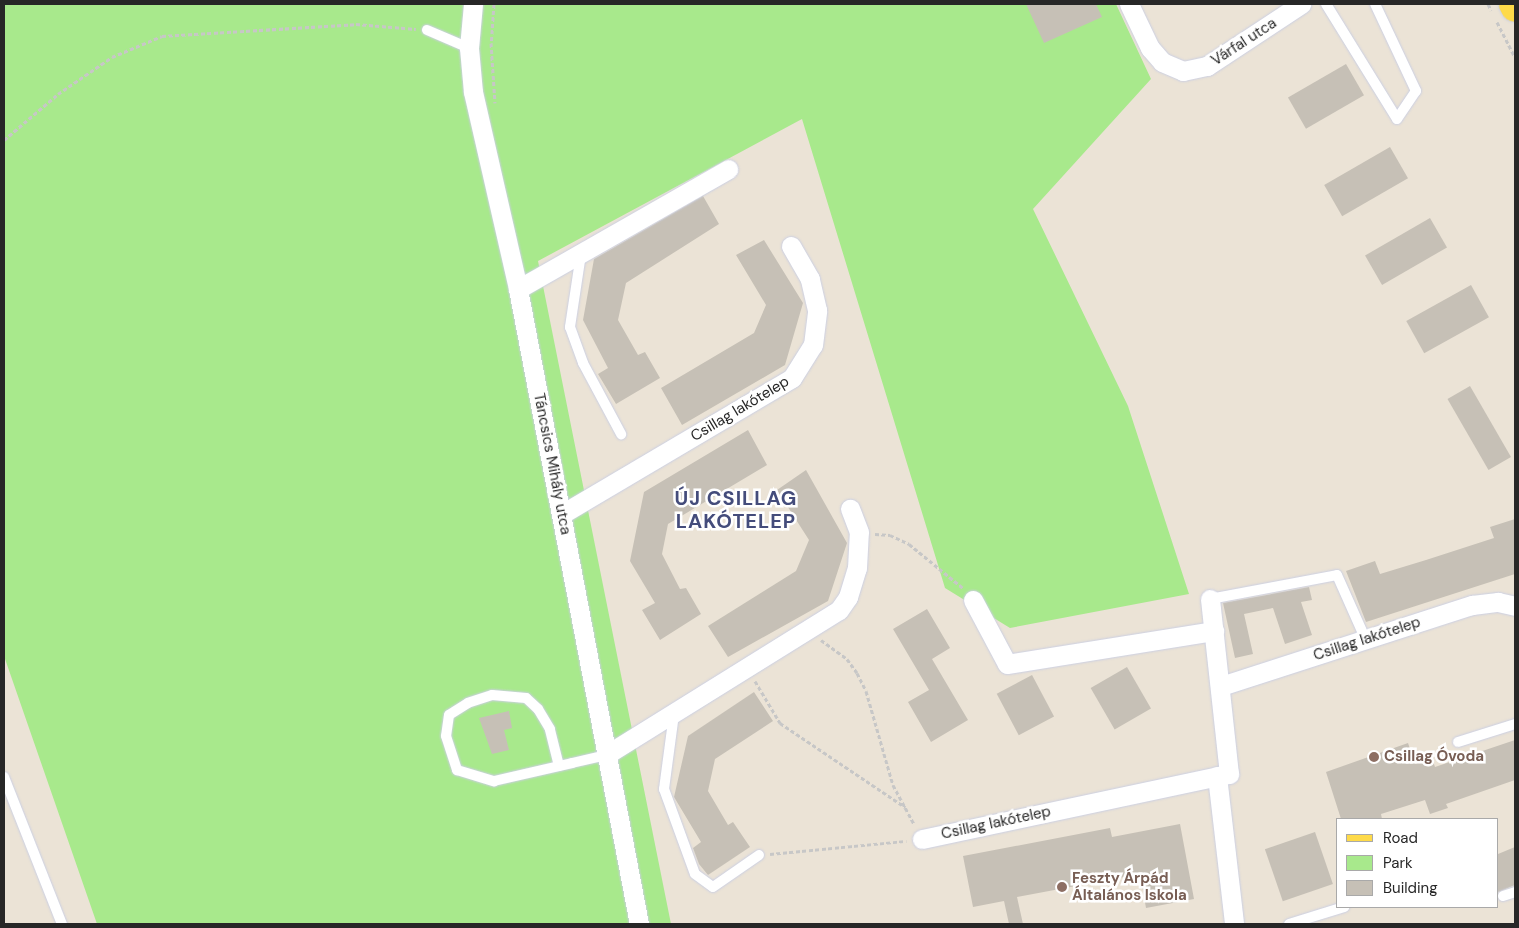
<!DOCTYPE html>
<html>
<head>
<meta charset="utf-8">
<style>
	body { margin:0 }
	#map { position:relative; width:1519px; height:928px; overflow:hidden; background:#ebe3d6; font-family:"DM Sans",sans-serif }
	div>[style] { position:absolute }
	.green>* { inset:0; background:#a8e98c }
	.building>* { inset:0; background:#c6c0b6; transform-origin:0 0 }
	.path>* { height:3px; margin-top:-1.5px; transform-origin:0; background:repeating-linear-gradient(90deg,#c7c7c7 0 4px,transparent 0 6.5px) }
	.roads { filter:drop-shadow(0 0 1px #cbcfe2) drop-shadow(0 0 1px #cbcfe2) }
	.lane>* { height:10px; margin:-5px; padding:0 5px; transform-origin:5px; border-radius:5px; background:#fff }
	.street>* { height:19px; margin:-9.5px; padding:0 9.5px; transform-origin:9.5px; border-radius:9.5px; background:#fff }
	.primary>* { height:28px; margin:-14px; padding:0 14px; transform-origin:14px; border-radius:14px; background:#feda49 }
	.dots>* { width:14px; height:14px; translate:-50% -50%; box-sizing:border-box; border:2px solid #fff; border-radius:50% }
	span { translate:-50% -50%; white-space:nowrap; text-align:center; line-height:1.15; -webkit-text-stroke:5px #fff; paint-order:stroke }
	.street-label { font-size:15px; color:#272727 }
	.education-label { font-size:15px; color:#785e54; font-weight:700 }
	.left { translate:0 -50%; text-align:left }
	.district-label { font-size:20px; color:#444c7b; font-weight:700; letter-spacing:1px }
	.frame { position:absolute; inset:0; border:5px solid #272727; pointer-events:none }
	.legend { position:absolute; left:1336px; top:818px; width:162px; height:90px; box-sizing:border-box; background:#fff; border:1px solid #a9a9a9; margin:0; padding:6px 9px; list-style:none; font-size:15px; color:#272727 }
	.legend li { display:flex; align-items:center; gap:10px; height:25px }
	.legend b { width:25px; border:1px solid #a9a9a9 }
</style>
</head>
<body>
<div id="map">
	<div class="green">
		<i style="clip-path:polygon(4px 4px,1116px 4px,1151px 79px,1033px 209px,1128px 406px,1189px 594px,1010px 628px,945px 588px,802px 119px,538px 261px,671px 924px,97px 924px,4px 656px)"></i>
	</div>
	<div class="building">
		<i style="clip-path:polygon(1026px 4px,1096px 4px,1102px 17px,1044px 43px)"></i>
		<i style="left:1346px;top:64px;width:36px;height:67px;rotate:60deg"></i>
		<i style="left:1390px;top:147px;width:36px;height:76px;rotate:60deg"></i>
		<i style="clip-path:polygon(703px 196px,719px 224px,626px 283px,618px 320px,638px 355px,645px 352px,660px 378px,616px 404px,598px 374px,608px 368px,583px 320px,594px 259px)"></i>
		<i style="left:1430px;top:218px;width:34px;height:75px;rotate:60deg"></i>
		<i style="clip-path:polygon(764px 240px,803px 303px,785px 365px,682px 425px,661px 388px,754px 333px,766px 305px,736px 255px)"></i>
		<i style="left:1471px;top:285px;width:37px;height:74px;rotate:61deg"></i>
		<i style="left:1470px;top:386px;width:82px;height:26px;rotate:60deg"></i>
		<i style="clip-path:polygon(748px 430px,767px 465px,668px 524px,662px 554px,680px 589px,686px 588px,701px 614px,660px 640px,642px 610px,655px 603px,630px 561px,644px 492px)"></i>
		<i style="clip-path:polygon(806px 470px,847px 543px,828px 601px,728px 657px,708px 626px,796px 571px,809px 540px,777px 490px)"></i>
		<i style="clip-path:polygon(1515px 519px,1515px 574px,1366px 622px,1346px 571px,1375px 561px,1380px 574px,1426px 560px,1494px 538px,1490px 527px)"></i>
		<i style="clip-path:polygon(1309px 587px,1312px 600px,1301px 602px,1312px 635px,1285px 644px,1273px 608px,1244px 614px,1253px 654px,1235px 658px,1223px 603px)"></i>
		<i style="clip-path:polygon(927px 609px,950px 648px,932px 659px,968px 720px,931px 742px,908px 702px,929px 690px,893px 629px)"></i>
		<i style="left:1127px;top:667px;width:48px;height:42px;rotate:60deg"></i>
		<i style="left:1032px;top:675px;width:47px;height:40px;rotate:62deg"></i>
		<i style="clip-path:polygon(754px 692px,773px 721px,715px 759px,708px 791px,728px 825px,733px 822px,750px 847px,708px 875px,699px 864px,693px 848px,701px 842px,674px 797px,688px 736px)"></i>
		<i style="clip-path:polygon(509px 711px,512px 728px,504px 730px,509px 750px,492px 754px,479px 718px)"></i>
		<i style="clip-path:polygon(1515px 740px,1515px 780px,1446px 804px,1448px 808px,1430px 814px,1425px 800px,1381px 814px,1382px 819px,1341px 819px,1326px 772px,1408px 743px,1415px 764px,1432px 758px,1435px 767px)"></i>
		<i style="clip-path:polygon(1180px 824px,1194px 899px,1146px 908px,1140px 874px,1017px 897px,1023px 924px,1009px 924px,1004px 901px,973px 907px,963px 856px,1110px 828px,1112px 837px)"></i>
		<i style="left:1315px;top:832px;width:55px;height:53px;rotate:71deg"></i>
		<i style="clip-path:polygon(1515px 847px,1515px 885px,1498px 892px,1498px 854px)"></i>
	</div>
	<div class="path">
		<i style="left:494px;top:4px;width:39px;rotate:94deg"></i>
		<i style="left:491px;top:43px;width:60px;rotate:86.2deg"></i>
		<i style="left:1488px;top:4px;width:7px;rotate:63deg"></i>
		<i style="left:1497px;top:22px;width:39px;rotate:63deg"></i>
		<i style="left:4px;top:140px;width:71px;rotate:-40.4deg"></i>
		<i style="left:58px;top:94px;width:65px;rotate:-34.4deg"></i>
		<i style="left:112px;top:57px;width:54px;rotate:-22.8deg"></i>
		<i style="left:162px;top:36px;width:194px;rotate:-3.5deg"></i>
		<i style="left:356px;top:24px;width:60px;rotate:4.8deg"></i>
		<i style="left:875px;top:534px;width:15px;rotate:4deg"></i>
		<i style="left:890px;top:535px;width:21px;rotate:25deg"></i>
		<i style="left:909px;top:544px;width:70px;rotate:39.2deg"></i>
		<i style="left:821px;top:640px;width:32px;rotate:36deg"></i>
		<i style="left:847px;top:659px;width:17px;rotate:54deg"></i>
		<i style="left:857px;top:673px;width:20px;rotate:63deg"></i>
		<i style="left:866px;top:691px;width:98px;rotate:74deg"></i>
		<i style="left:893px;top:785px;width:44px;rotate:61.7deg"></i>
		<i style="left:755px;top:681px;width:49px;rotate:59.2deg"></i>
		<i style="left:780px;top:723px;width:151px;rotate:33.9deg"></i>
		<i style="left:770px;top:854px;width:137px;rotate:-5.5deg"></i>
	</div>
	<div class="roads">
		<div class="lane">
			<i style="left:1326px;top:4px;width:135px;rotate:58.3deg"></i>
			<i style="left:1397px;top:119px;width:34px;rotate:-56deg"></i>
			<i style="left:1416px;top:91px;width:96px;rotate:-115.2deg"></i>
			<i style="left:427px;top:30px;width:46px;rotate:23.2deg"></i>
			<i style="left:581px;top:254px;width:74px;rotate:98.6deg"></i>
			<i style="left:570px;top:327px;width:38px;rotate:70deg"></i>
			<i style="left:583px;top:363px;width:81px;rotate:61.8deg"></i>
			<i style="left:1210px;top:599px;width:129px;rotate:-10.7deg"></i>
			<i style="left:1337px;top:575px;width:71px;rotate:66deg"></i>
			<i style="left:674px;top:714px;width:76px;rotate:97.6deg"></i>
			<i style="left:664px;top:789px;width:90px;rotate:70deg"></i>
			<i style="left:695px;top:874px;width:22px;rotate:36deg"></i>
			<i style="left:713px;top:887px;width:56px;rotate:-34.8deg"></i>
			<i style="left:1458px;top:742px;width:60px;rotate:-17.5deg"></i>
			<i style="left:559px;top:766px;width:38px;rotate:-104deg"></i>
			<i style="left:550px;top:729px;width:23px;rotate:-121deg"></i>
			<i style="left:538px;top:709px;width:16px;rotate:-137deg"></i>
			<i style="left:526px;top:698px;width:34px;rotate:-175deg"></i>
			<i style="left:492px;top:695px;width:25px;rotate:162deg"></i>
			<i style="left:468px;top:703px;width:22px;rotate:148deg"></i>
			<i style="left:449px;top:715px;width:21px;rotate:98deg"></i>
			<i style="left:446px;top:736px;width:36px;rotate:72deg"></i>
			<i style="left:457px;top:770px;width:39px;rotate:17deg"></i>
			<i style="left:494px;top:781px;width:80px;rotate:-13deg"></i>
			<i style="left:572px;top:763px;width:35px;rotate:-13deg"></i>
			<i style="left:4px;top:777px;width:158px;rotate:68.5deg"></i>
			<i style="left:1503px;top:896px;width:13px;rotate:-18deg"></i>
			<i style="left:1289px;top:924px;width:58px;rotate:-17.2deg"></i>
		</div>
		<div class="street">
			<i style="left:473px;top:4px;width:44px;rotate:95.2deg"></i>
			<i style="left:469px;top:48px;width:44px;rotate:84.8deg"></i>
			<i style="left:473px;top:92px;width:202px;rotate:77.1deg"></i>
			<i style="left:518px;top:289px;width:646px;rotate:79.21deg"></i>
			<i style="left:1129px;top:4px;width:49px;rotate:64.5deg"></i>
			<i style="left:1150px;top:48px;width:18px;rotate:49deg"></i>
			<i style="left:1162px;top:62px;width:23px;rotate:23deg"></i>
			<i style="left:1183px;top:71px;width:25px;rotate:-12deg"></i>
			<i style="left:1207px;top:66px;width:113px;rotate:-33.4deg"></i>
			<i style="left:518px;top:289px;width:242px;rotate:-29.7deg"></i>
			<i style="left:562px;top:514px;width:267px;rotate:-30.6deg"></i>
			<i style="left:792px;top:378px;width:39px;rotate:-58deg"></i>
			<i style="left:813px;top:345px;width:35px;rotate:-83deg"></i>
			<i style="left:817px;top:310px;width:32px;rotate:-103deg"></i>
			<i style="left:810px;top:279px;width:38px;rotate:-120deg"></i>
			<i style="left:973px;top:600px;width:72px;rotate:62deg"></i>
			<i style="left:1007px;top:664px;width:210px;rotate:-9.1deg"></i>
			<i style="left:1221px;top:686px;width:264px;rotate:-17.9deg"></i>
			<i style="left:1472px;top:605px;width:26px;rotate:-7deg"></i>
			<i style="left:1498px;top:602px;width:17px;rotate:13deg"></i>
			<i style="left:606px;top:755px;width:274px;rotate:-31.9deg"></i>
			<i style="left:839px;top:610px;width:16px;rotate:-55deg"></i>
			<i style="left:848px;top:597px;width:30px;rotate:-73deg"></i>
			<i style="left:857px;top:568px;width:36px;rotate:-87deg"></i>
			<i style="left:859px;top:532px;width:25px;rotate:-111deg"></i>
			<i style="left:1217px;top:776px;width:149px;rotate:83.4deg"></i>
			<i style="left:922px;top:839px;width:314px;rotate:-12deg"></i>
			<i style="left:1229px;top:774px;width:176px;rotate:-96.2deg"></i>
		</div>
		<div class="primary">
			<i style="left:1513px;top:4px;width:4px;rotate:63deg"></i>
		</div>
	</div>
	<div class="dots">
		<i style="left:1374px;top:757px;background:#8d6e63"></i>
		<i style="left:1062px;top:887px;background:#8d6e63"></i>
	</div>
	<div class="street-label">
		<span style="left:1244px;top:42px;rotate:-33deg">Várfal utca</span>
		<span style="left:740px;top:409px;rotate:-31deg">Csillag lakótelep</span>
		<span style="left:552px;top:464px;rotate:79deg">Táncsics Mihály utca</span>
		<span style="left:1367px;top:639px;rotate:-18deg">Csillag lakótelep</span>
		<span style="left:996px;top:823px;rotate:-12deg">Csillag lakótelep</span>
	</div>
	<div class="education-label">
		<span class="left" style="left:1384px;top:757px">Csillag Óvoda</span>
		<span class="left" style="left:1072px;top:887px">Feszty Árpád<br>Általános Iskola</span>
	</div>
	<div class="district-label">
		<span style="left:736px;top:510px">ÚJ CSILLAG<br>LAKÓTELEP</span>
	</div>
	<div class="frame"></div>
	<ul class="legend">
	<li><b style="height:6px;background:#feda49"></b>Road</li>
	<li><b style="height:14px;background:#a8e98c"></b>Park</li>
	<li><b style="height:14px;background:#c6c0b6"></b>Building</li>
	</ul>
</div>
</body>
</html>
